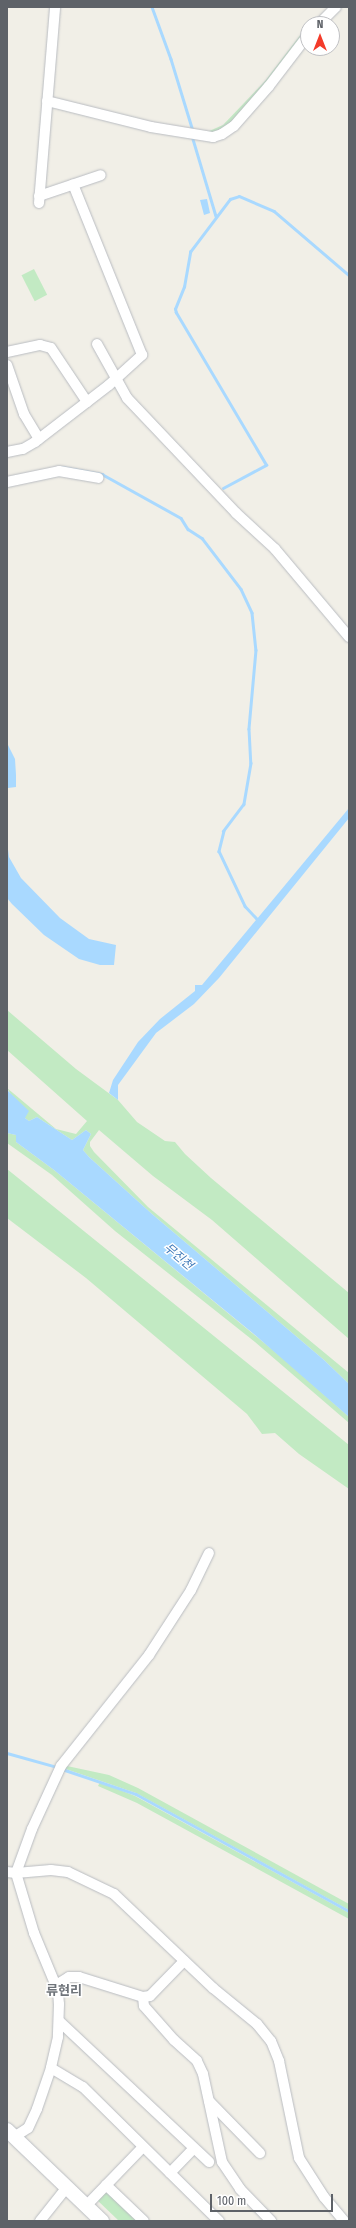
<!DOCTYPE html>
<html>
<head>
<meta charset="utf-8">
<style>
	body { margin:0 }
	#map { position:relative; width:356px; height:2228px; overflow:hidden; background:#f1efe7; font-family:"Fira Sans Condensed","Noto Sans KR",sans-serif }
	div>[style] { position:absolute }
	.green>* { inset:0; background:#c2eac3; transform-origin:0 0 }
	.water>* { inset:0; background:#a9d9ff }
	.stream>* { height:2.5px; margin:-1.25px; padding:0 1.25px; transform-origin:1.25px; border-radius:1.25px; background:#a9d9ff }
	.roads { filter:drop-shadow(0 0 1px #b9bcc1) drop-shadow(0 0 1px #b9bcc1) }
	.street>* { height:10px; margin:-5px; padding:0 5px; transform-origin:5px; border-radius:5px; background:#fff }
	.secondary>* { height:14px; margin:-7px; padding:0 7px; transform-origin:7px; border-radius:7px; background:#fff }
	span { translate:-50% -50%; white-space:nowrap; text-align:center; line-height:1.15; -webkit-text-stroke:3px #fff; paint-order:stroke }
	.water-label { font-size:12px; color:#3d78b8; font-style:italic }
	.quarter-label { font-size:13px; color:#6f747a; font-weight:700 }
	.frame { position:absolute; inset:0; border:8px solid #5e6268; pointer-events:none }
	.north { position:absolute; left:300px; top:16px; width:40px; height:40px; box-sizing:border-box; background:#fff; border:1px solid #bfc0c3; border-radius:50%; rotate:0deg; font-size:11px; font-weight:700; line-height:16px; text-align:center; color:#5e6268 }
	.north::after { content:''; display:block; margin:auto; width:14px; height:18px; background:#f33b2a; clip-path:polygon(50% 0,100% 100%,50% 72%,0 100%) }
	.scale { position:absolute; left:210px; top:2194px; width:123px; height:18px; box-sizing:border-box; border:2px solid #5e6268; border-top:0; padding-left:5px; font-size:12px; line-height:14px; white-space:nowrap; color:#5e6268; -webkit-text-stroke:3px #fff; paint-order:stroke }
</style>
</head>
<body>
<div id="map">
	<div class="green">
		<i style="clip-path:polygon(308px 25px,308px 31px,236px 120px,219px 133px,207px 132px,223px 125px,265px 81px)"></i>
		<i style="left:34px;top:269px;width:29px;height:14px;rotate:63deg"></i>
		<i style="clip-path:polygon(7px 1010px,76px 1069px,118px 1100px,137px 1122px,165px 1141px,175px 1142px,185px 1154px,211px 1178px,349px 1293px,349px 1339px,212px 1220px,153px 1176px,99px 1130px,90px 1142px,90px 1146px,94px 1152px,148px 1207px,349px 1373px,349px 1384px,324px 1360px,152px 1214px,89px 1157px,83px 1150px,91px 1134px,86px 1130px,72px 1140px,37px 1117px,29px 1121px,25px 1118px,7px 1088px,56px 1129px,76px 1134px,87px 1121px,7px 1050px)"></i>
		<i style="clip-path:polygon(7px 1133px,16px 1135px,16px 1142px,54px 1170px,291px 1365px,349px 1417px,349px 1423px,255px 1342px,115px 1231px,52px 1175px,7px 1143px)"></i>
		<i style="clip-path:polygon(7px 1169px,349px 1445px,349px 1489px,299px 1454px,275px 1433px,262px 1434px,247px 1414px,86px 1278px,7px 1218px)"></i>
		<i style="clip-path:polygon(67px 1766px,109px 1775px,138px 1788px,349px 1904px,349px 1910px,136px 1793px,63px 1768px)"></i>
		<i style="clip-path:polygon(100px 1782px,135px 1796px,349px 1913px,349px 1919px,137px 1803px,98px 1786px)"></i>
		<i style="clip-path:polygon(105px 2188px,139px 2221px,119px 2221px,95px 2198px)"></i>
	</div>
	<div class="water">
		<i style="clip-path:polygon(207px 199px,210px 213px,204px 215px,200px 200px)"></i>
		<i style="clip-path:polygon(7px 743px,15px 759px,16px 775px,16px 787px,8px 788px)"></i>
		<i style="clip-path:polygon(349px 808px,349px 818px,219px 978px,194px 1004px,156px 1033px,118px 1085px,118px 1100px,109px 1093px,113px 1080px,138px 1042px,160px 1019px,195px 991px,195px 985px,202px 985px)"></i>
		<i style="clip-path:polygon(7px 842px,9px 857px,21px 878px,60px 918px,89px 939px,116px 945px,114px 965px,100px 965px,79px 959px,44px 935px,12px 904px,7px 898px)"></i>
		<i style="clip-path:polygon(7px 1090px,29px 1111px,25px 1118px,29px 1121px,37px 1117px,72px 1140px,86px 1130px,91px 1134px,83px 1150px,89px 1157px,152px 1214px,324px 1360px,349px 1384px,349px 1417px,255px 1335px,54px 1170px,16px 1142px,16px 1135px,7px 1133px)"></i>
	</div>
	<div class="stream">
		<i style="left:152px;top:7px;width:55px;rotate:69.9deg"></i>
		<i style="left:171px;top:59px;width:75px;rotate:73deg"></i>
		<i style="left:193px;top:139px;width:80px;rotate:73.4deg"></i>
		<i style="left:61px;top:467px;width:42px;rotate:9.7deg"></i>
		<i style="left:102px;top:474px;width:90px;rotate:29.1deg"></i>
		<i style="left:181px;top:518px;width:13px;rotate:58deg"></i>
		<i style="left:188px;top:529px;width:17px;rotate:33deg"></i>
		<i style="left:202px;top:538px;width:64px;rotate:52.6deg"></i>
		<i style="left:241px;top:589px;width:26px;rotate:65deg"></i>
		<i style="left:252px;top:613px;width:37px;rotate:84deg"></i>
		<i style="left:256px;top:650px;width:79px;rotate:95.1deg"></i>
		<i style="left:249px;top:729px;width:34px;rotate:87deg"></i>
		<i style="left:251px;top:763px;width:42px;rotate:99.7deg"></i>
		<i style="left:244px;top:804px;width:34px;rotate:127deg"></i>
		<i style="left:224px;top:831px;width:21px;rotate:104deg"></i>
		<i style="left:219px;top:851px;width:61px;rotate:64.7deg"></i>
		<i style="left:245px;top:906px;width:22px;rotate:47deg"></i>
		<i style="left:223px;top:488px;width:49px;rotate:-28.1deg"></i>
		<i style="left:266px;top:465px;width:177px;rotate:-120.6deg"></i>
		<i style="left:176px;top:313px;width:4px;rotate:-104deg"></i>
		<i style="left:175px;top:309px;width:24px;rotate:-68deg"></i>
		<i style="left:184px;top:287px;width:36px;rotate:-80deg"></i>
		<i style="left:190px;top:252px;width:66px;rotate:-53deg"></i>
		<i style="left:230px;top:199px;width:9px;rotate:-18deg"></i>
		<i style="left:239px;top:196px;width:38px;rotate:23deg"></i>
		<i style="left:274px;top:211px;width:99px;rotate:40.5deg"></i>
		<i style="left:7px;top:1753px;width:52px;rotate:15.6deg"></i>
		<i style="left:62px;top:1769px;width:78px;rotate:18.7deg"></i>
		<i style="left:136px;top:1794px;width:243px;rotate:28.8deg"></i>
	</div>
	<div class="roads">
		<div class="street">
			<i style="left:319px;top:24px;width:24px;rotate:-45deg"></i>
			<i style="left:47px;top:101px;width:107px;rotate:14deg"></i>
			<i style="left:151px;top:127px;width:63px;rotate:9.2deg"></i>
			<i style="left:213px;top:137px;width:9px;rotate:-18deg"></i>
			<i style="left:222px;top:134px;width:14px;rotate:-34deg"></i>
			<i style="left:234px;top:126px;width:53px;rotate:-48.8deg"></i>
			<i style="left:269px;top:86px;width:64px;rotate:-52.6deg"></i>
			<i style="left:39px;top:196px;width:65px;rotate:-18.7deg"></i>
			<i style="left:39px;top:203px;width:197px;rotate:-85.3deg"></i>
			<i style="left:97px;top:344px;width:62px;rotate:60.9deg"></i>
			<i style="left:127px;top:398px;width:158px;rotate:46.5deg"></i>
			<i style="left:236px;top:513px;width:53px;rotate:42.7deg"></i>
			<i style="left:275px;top:549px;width:115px;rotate:49.9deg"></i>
			<i style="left:7px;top:352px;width:34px;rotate:-12deg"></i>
			<i style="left:40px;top:345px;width:11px;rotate:15deg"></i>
			<i style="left:51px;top:348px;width:65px;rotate:56.3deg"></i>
			<i style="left:7px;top:365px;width:52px;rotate:70.9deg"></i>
			<i style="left:24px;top:414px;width:29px;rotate:59deg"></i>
			<i style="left:7px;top:452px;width:16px;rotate:-11deg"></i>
			<i style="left:23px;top:449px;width:14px;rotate:-30deg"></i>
			<i style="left:35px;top:442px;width:93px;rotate:-37.6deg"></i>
			<i style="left:109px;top:385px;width:45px;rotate:-42.3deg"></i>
			<i style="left:142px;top:355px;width:184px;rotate:-112deg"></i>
			<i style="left:7px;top:482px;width:53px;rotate:-11.9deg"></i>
			<i style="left:59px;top:471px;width:40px;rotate:10deg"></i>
			<i style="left:7px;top:1872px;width:9px;rotate:6deg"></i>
			<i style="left:16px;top:1873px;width:63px;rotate:73.3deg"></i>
			<i style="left:34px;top:1933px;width:63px;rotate:67.5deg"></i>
			<i style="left:58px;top:1991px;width:13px;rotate:86deg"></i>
			<i style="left:59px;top:2004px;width:33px;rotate:92deg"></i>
			<i style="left:58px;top:2037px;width:32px;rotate:103deg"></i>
			<i style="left:51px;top:2068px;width:43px;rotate:108.9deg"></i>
			<i style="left:37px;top:2109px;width:21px;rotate:115deg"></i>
			<i style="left:28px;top:2128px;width:17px;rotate:147deg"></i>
			<i style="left:16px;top:1873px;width:35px;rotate:-5deg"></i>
			<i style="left:51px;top:1870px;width:17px;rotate:7deg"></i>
			<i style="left:68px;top:1872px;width:51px;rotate:25.6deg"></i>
			<i style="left:114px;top:1894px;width:137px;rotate:43.5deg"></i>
			<i style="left:213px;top:1988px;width:57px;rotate:39.3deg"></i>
			<i style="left:257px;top:2024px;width:22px;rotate:51deg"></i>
			<i style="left:271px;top:2041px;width:22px;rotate:68deg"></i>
			<i style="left:279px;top:2061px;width:99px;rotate:78.3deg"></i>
			<i style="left:299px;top:2158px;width:46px;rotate:57.3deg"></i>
			<i style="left:324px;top:2197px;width:31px;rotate:50deg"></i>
			<i style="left:16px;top:1873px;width:47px;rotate:-70deg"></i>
			<i style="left:32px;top:1829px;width:69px;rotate:-65.3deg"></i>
			<i style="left:61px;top:1766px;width:142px;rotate:-51.6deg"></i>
			<i style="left:149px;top:1655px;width:77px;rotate:-57.1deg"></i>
			<i style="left:191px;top:1590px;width:41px;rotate:-64.1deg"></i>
			<i style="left:58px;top:1991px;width:9px;rotate:-72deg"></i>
			<i style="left:61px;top:1982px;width:9px;rotate:-32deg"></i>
			<i style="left:69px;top:1977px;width:10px"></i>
			<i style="left:79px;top:1977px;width:67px;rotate:17.4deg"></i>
			<i style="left:143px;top:1997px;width:7px;rotate:-8deg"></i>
			<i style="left:150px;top:1996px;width:49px;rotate:-45.8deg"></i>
			<i style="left:143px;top:1997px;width:9px;rotate:84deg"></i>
			<i style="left:144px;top:2006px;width:45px;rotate:48.6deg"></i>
			<i style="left:174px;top:2040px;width:31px;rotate:42deg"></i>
			<i style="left:197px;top:2061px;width:14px;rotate:65deg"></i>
			<i style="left:203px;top:2074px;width:90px;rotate:77.8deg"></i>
			<i style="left:222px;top:2162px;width:32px;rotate:56deg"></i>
			<i style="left:240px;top:2189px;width:45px;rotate:45.9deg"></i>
			<i style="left:59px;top:2021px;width:206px;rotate:43.2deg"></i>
			<i style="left:51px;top:2068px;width:37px;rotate:31deg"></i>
			<i style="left:83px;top:2087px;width:191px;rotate:44.6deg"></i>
			<i style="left:209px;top:2101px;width:73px;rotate:45.6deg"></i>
			<i style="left:170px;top:2173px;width:33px;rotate:-46deg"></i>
			<i style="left:106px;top:2185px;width:52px;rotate:43.5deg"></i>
			<i style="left:86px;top:2206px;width:82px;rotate:-46deg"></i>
			<i style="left:40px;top:2221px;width:43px;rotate:-51.5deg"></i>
		</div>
		<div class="secondary">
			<i style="left:7px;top:2130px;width:132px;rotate:43.8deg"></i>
		</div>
	</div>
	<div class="water-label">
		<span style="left:178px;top:1257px;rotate:40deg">무진천</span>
	</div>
	<div class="quarter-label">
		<span style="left:64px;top:1991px">류현리</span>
	</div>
	<div class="frame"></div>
	<div class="north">N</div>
	<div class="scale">100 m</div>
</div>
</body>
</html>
